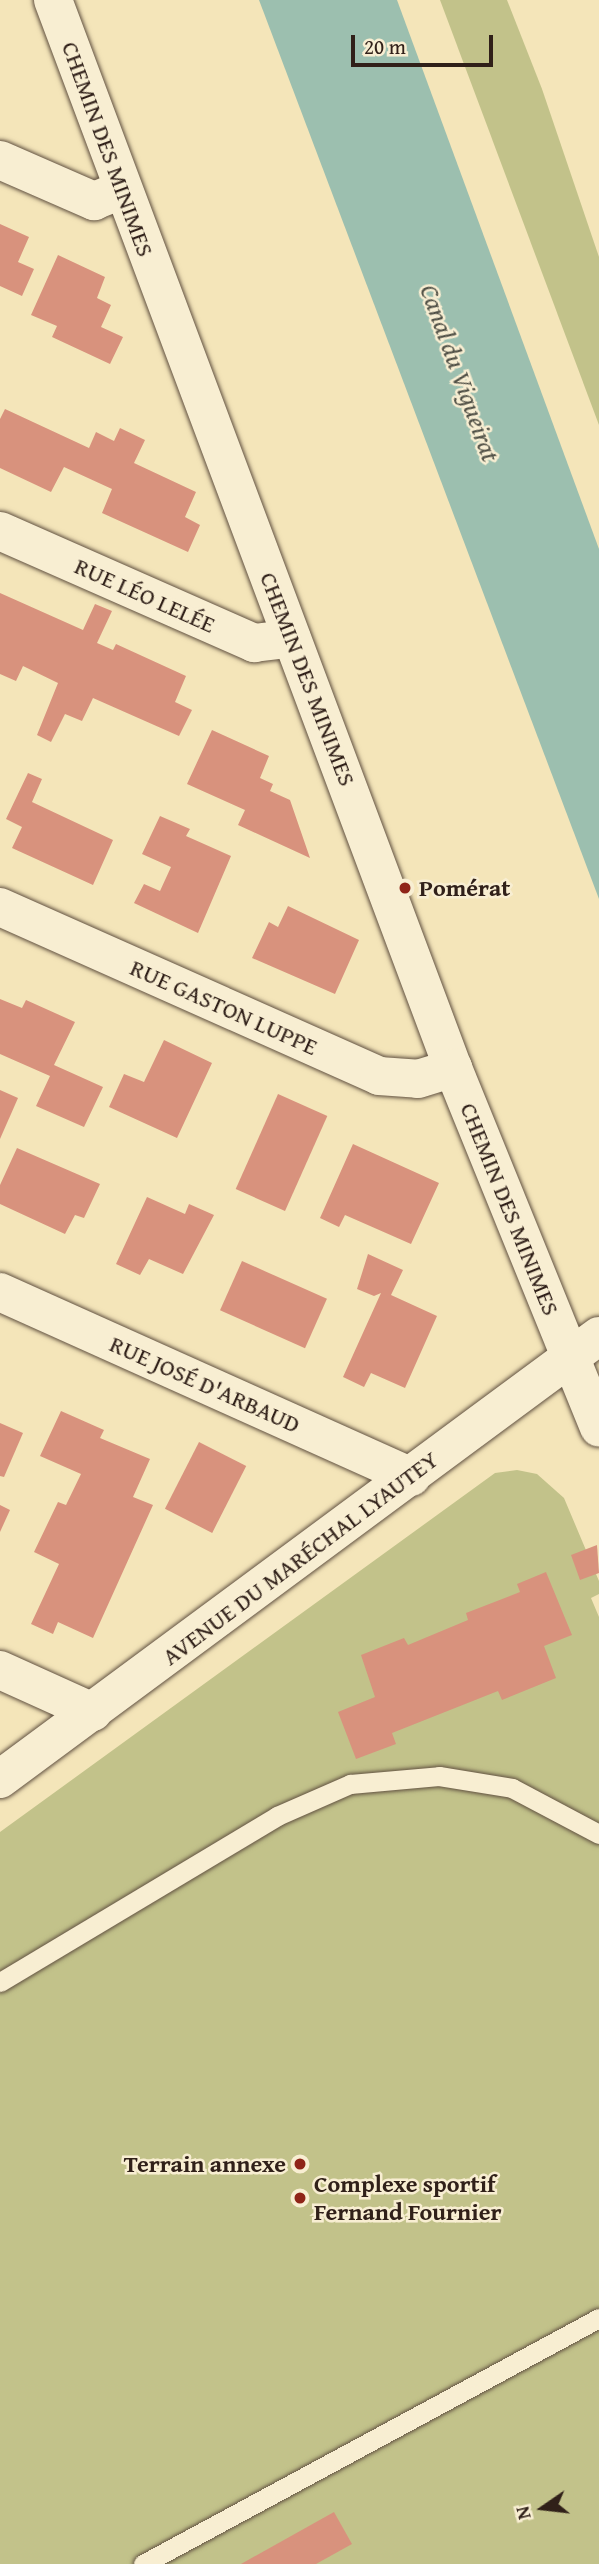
<!DOCTYPE html>
<html>
<head>
<meta charset="utf-8">
<style>
	body { margin:0 }
	#map { position:relative; width:599px; height:2564px; overflow:hidden; background:#f4e5b9; font-family:"Gentium Book Plus",serif }
	div>[style] { position:absolute }
	.green>* { inset:0; background:#c2c28a }
	.water>* { inset:0; background:#9cbfaf }
	.building>* { inset:0; background:#d8927d; transform-origin:0 0 }
	.roads { filter:drop-shadow(0 0 2px #615141) drop-shadow(0 0 2px #615141) }
	.lane>* { height:19px; margin:-9.5px; padding:0 9.5px; transform-origin:9.5px; border-radius:9.5px; background:#f8eed2 }
	.street>* { height:38px; margin:-19px; padding:0 19px; transform-origin:19px; border-radius:19px; background:#f8eed2 }
	.secondary>* { height:38px; margin:-19px; padding:0 19px; transform-origin:19px; border-radius:19px; background:#f8eed2 }
	.dots>* { width:19px; height:19px; translate:-50% -50%; box-sizing:border-box; border:4px solid #f8eed2; border-radius:50% }
	span { translate:-50% -50%; white-space:nowrap; text-align:center; line-height:1.15; -webkit-text-stroke:5px #f8eed2; paint-order:stroke }
	.street-label { font-size:24px; color:#302019 }
	.poi-label { font-size:24px; color:#302019; font-weight:700 }
	.left { translate:0 -50%; text-align:left }
	.right { translate:-100% -50%; text-align:right }
	.water-label { font-size:26px; color:#505046; font-style:italic }
	.north { position:absolute; left:508px; top:2473px; width:70px; height:70px; -webkit-text-stroke:5px #f8eed2; paint-order:stroke; rotate:256deg; font-size:19px; font-weight:700; line-height:28px; text-align:center; color:#302019 }
	.north::after { content:''; display:block; margin:auto; width:24px; height:32px; background:#302019; clip-path:polygon(50% 0,100% 100%,50% 72%,0 100%) }
	.scale { position:absolute; left:351px; top:35px; width:142px; height:32px; box-sizing:border-box; border:4px solid #302019; border-top:0; padding-left:9px; font-size:21px; line-height:24px; white-space:nowrap; color:#302019; -webkit-text-stroke:5px #f8eed2; paint-order:stroke }
</style>
</head>
<body>
<div id="map">
	<div class="green">
		<i style="clip-path:polygon(440px 0,507px 0,542px 89px,599px 257px,599px 425px)"></i>
		<i style="clip-path:polygon(517px 1470px,537px 1474px,564px 1498px,599px 1581px,599px 1594px,591px 1598px,599px 1617px,599px 2564px,0 2564px,0 1832px,495px 1473px)"></i>
	</div>
	<div class="water">
		<i style="clip-path:polygon(259px 0,397px 0,599px 549px,599px 899px)"></i>
	</div>
	<div class="building">
		<i style="clip-path:polygon(0 224px,29px 237px,18px 262px,34px 269px,22px 296px,0 286px)"></i>
		<i style="clip-path:polygon(58px 255px,105px 277px,97px 298px,111px 305px,101px 327px,123px 337px,110px 364px,52px 337px,57px 326px,31px 315px)"></i>
		<i style="clip-path:polygon(5px 409px,89px 448px,96px 432px,114px 441px,120px 428px,145px 440px,134px 463px,196px 492px,185px 517px,200px 525px,188px 552px,102px 513px,112px 489px,64px 467px,51px 492px,0 468px,0 419px)"></i>
		<i style="clip-path:polygon(0 593px,83px 630px,95px 604px,112px 611px,97px 643px,113px 650px,116px 644px,186px 676px,175px 702px,192px 710px,179px 736px,93px 698px,82px 721px,65px 714px,51px 742px,37px 735px,58px 683px,23px 666px,16px 681px,0 674px)"></i>
		<i style="clip-path:polygon(212px 730px,269px 756px,260px 778px,273px 784px,270px 791px,290px 800px,310px 858px,238px 825px,245px 810px,187px 784px)"></i>
		<i style="clip-path:polygon(28px 773px,42px 779px,32px 802px,113px 840px,93px 885px,12px 848px,22px 827px,6px 819px)"></i>
		<i style="clip-path:polygon(160px 816px,190px 829px,186px 836px,231px 856px,198px 933px,134px 903px,144px 884px,160px 891px,171px 867px,142px 854px)"></i>
		<i style="clip-path:polygon(288px 906px,359px 940px,335px 994px,252px 958px,269px 922px,278px 927px)"></i>
		<i style="clip-path:polygon(0 999px,22px 1008px,26px 1000px,75px 1022px,54px 1065px,103px 1087px,84px 1127px,36px 1106px,50px 1076px,0 1054px)"></i>
		<i style="clip-path:polygon(164px 1040px,212px 1063px,177px 1138px,109px 1107px,124px 1074px,144px 1082px)"></i>
		<i style="clip-path:polygon(0 1090px,18px 1098px,0 1139px)"></i>
		<i style="left:278px;top:1094px;width:54px;height:104px;rotate:24deg"></i>
		<i style="clip-path:polygon(353px 1144px,439px 1183px,411px 1244px,345px 1215px,339px 1227px,320px 1218px)"></i>
		<i style="clip-path:polygon(17px 1148px,100px 1184px,84px 1218px,75px 1215px,65px 1234px,0 1204px,0 1185px)"></i>
		<i style="clip-path:polygon(147px 1197px,185px 1214px,189px 1204px,214px 1215px,183px 1274px,149px 1259px,140px 1275px,116px 1264px)"></i>
		<i style="clip-path:polygon(368px 1254px,403px 1270px,391px 1295px,437px 1316px,405px 1388px,371px 1373px,364px 1387px,343px 1377px,381px 1293px,374px 1296px,357px 1289px)"></i>
		<i style="left:242px;top:1261px;width:93px;height:54px;rotate:24deg"></i>
		<i style="clip-path:polygon(61px 1411px,104px 1430px,100px 1438px,150px 1459px,133px 1497px,153px 1505px,93px 1638px,58px 1622px,53px 1634px,31px 1624px,59px 1564px,34px 1552px,58px 1502px,66px 1505px,81px 1474px,40px 1456px)"></i>
		<i style="clip-path:polygon(0 1423px,23px 1433px,4px 1477px,0 1476px)"></i>
		<i style="left:199px;top:1442px;width:53px;height:75px;rotate:27deg"></i>
		<i style="clip-path:polygon(0 1505px,10px 1510px,0 1532px)"></i>
		<i style="clip-path:polygon(597px 1545px,599px 1573px,580px 1580px,571px 1555px)"></i>
		<i style="clip-path:polygon(546px 1572px,572px 1635px,544px 1646px,556px 1678px,502px 1700px,498px 1691px,392px 1733px,396px 1744px,356px 1759px,338px 1712px,375px 1697px,361px 1655px,404px 1638px,408px 1645px,468px 1620px,466px 1613px,520px 1592px,517px 1584px)"></i>
		<i style="clip-path:polygon(334px 2512px,352px 2544px,316px 2564px,241px 2564px)"></i>
	</div>
	<div class="roads">
		<div class="lane">
			<i style="left:0;top:1982px;width:323px;rotate:-30.9deg"></i>
			<i style="left:277px;top:1816px;width:80px;rotate:-23.7deg"></i>
			<i style="left:350px;top:1784px;width:89px;rotate:-5.1deg"></i>
			<i style="left:439px;top:1776px;width:74px;rotate:9.3deg"></i>
			<i style="left:512px;top:1788px;width:98px;rotate:27.9deg"></i>
			<i style="left:143px;top:2564px;width:518px;rotate:-28.35deg"></i>
		</div>
		<div class="street">
			<i style="left:53px;top:0;width:1140px;rotate:69.47deg"></i>
			<i style="left:453px;top:1068px;width:388px;rotate:67.9deg"></i>
			<i style="left:0;top:160px;width:103px;rotate:23.6deg"></i>
			<i style="left:94px;top:201px;width:31px;rotate:-22deg"></i>
			<i style="left:0;top:531px;width:278px;rotate:23.8deg"></i>
			<i style="left:254px;top:643px;width:38px;rotate:-7deg"></i>
			<i style="left:0;top:907px;width:415px;rotate:24deg"></i>
			<i style="left:379px;top:1076px;width:39px;rotate:4deg"></i>
			<i style="left:418px;top:1079px;width:37px;rotate:-17deg"></i>
			<i style="left:0;top:1292px;width:451px;rotate:24.2deg"></i>
			<i style="left:0;top:1670px;width:102px;rotate:24.3deg"></i>
		</div>
		<div class="secondary">
			<i style="left:0;top:1779px;width:745px;rotate:-36.49deg"></i>
		</div>
	</div>
	<div class="dots">
		<i style="left:405px;top:888px;background:#8f2418"></i>
		<i style="left:300px;top:2164px;background:#8f2418"></i>
		<i style="left:300px;top:2198px;background:#8f2418"></i>
	</div>
	<div class="street-label">
		<span style="left:108px;top:149px;rotate:70deg">CHEMIN DES MINIMES</span>
		<span style="left:145px;top:595px;rotate:24deg">RUE LÉO LELÉE</span>
		<span style="left:308px;top:679px;rotate:69deg">CHEMIN DES MINIMES</span>
		<span style="left:224px;top:1007px;rotate:24deg">RUE GASTON LUPPE</span>
		<span style="left:510px;top:1209px;rotate:68deg">CHEMIN DES MINIMES</span>
		<span style="left:205px;top:1384px;rotate:24deg">RUE JOSÉ D'ARBAUD</span>
		<span style="left:300px;top:1558px;rotate:-37deg">AVENUE DU MARÉCHAL LYAUTEY</span>
	</div>
	<div class="poi-label">
		<span class="left" style="left:419px;top:888px">Pomérat</span>
		<span class="right" style="left:286px;top:2164px">Terrain annexe</span>
		<span class="left" style="left:314px;top:2198px">Complexe sportif<br>Fernand Fournier</span>
	</div>
	<div class="water-label">
		<span style="left:460px;top:373px;rotate:70deg">Canal du Vigueirat</span>
	</div>
	<div class="north">N</div>
	<div class="scale">20 m</div>
</div>
</body>
</html>
